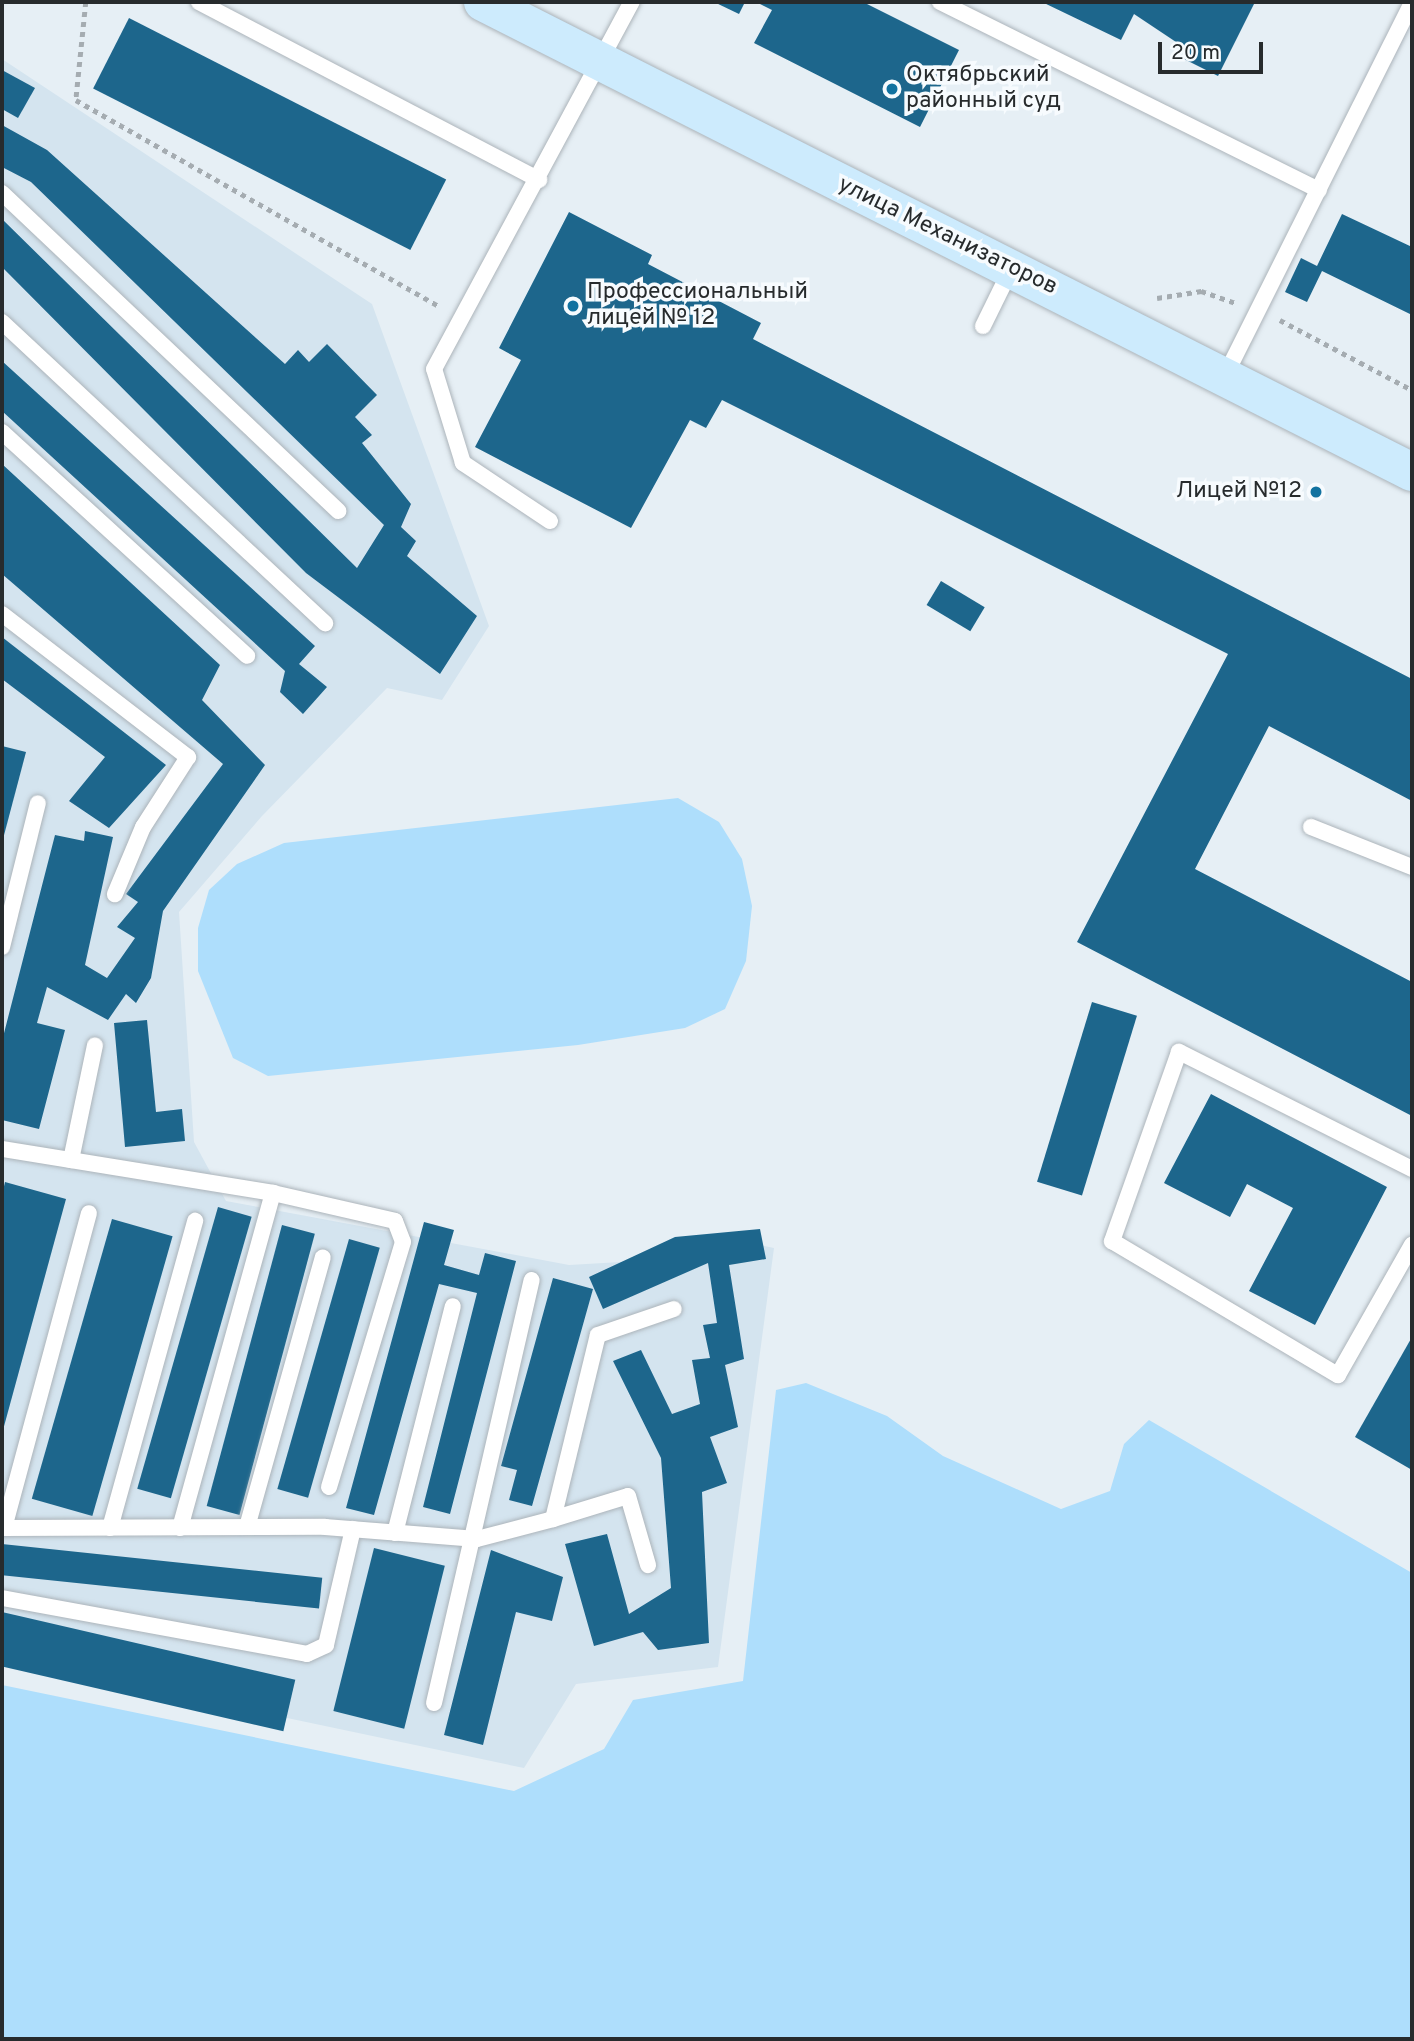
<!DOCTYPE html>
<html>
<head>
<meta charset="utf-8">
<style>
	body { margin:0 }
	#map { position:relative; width:1414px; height:2041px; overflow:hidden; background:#e6eff5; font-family:Overpass,sans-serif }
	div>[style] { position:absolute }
	.built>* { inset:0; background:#d4e4ef }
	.green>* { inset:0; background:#aedefc }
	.building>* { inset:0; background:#1d668c; transform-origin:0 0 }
	.path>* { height:4.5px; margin-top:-2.25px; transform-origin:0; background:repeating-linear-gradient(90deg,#a5acb1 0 5px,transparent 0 10px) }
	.roads { filter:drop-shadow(0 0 2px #acb4ba) drop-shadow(0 0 2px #acb4ba) }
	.service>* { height:16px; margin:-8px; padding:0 8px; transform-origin:8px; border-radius:8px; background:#fff }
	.secondary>* { height:38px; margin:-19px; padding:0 19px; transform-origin:19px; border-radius:19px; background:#cdebfd }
	.dots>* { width:19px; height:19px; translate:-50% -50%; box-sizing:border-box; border:4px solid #f7fbfe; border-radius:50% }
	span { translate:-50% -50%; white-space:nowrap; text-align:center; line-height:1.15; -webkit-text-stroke:7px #f7fbfe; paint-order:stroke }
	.poi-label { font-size:23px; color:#272b2d }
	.left { translate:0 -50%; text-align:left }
	.right { translate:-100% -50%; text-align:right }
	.street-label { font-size:23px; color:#272b2d }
	.frame { position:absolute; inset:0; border:4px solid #272b2d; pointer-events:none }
	.scale { position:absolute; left:1158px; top:42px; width:105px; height:32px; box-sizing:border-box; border:4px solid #272b2d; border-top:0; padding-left:9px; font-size:21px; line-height:24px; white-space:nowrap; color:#272b2d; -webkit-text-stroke:5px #f7fbfe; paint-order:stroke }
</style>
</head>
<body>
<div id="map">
	<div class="built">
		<i style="clip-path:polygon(2px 59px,372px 304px,489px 626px,442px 700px,387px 688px,262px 816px,179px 912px,194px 1142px,226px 1201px,569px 1265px,638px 1261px,731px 1239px,774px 1248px,718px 1667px,576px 1684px,524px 1768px,2px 1658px)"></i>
	</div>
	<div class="green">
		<i style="clip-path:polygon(678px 798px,719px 822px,742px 859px,752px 906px,746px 961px,725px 1009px,685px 1028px,578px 1045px,268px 1076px,233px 1058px,198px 971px,198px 928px,209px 890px,237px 864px,284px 843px)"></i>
		<i style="clip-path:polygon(806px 1383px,887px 1416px,943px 1456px,1061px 1509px,1110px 1491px,1124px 1444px,1149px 1420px,1412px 1573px,1412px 2039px,2px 2039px,2px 1685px,514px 1791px,604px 1749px,633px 1700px,743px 1681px,776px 1390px)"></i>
	</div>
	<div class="building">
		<i style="clip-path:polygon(714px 2px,745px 2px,739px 14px)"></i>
		<i style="clip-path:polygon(756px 2px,863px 2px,959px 50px,920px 127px,754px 43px,772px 10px)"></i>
		<i style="clip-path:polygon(1042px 2px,1255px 2px,1218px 76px,1184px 59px,1188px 50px,1134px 14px,1121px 40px)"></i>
		<i style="left:129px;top:18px;width:356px;height:79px;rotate:27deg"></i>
		<i style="clip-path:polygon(2px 70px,35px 88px,18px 118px,2px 109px)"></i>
		<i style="clip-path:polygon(2px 125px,47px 150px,285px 364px,298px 350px,309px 362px,327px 344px,377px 395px,355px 417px,372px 435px,362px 443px,411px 504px,401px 527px,416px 541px,407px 556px,477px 616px,440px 674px,306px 573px,2px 267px,2px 219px,357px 568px,384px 525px,31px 182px,2px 167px)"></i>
		<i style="clip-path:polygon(569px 212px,652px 255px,648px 264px,761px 323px,753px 339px,1412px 679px,1412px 801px,1269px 726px,1195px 869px,1412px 982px,1412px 1116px,1077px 942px,1228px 654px,722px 400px,706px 428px,690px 420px,631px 528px,475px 447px,521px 360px,499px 348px)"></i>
		<i style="clip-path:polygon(1342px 214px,1412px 247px,1412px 315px,1322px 271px,1307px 302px,1285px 292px,1301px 258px,1317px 266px)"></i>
		<i style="clip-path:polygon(2px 361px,315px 646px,299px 664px,327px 687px,303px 714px,280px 692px,285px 671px,2px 411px)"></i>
		<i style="clip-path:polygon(2px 464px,220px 665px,202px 700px,265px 765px,163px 911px,151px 978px,136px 1003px,126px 994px,108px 1020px,47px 987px,37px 1023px,65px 1030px,39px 1129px,2px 1120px,2px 1041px,55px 835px,84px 841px,85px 831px,113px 837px,85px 965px,107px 978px,135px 938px,117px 927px,138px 902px,126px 894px,223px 764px,2px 574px)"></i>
		<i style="left:941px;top:581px;width:51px;height:28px;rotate:31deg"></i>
		<i style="clip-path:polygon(2px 637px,166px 765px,109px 828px,69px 801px,105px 757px,2px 679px)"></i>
		<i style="clip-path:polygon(2px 746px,26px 752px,3px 839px,2px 839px)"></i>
		<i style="left:1092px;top:1002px;width:47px;height:188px;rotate:17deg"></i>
		<i style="clip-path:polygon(147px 1020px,156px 1112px,182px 1109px,185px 1141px,125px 1147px,114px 1023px)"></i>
		<i style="clip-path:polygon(1211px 1094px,1387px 1187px,1315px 1325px,1249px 1291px,1293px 1208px,1247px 1184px,1230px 1217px,1164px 1183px)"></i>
		<i style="clip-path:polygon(5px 1182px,66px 1199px,3px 1430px,2px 1195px)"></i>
		<i style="left:218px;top:1207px;width:35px;height:293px;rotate:16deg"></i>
		<i style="left:112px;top:1219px;width:63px;height:291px;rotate:16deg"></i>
		<i style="clip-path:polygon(424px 1222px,454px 1230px,444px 1265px,479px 1275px,485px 1253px,516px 1261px,450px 1514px,423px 1507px,477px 1293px,439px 1284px,374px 1515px,346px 1508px)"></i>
		<i style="left:282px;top:1225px;width:34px;height:291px;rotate:15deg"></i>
		<i style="clip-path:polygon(760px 1229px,766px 1259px,729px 1265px,744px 1359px,725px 1365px,738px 1427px,710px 1437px,727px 1483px,702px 1492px,709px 1643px,658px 1650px,643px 1632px,594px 1646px,565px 1544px,607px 1534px,629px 1614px,671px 1588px,661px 1458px,613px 1361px,641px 1350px,672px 1414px,700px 1404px,692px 1360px,710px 1358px,703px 1325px,717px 1323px,708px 1263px,603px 1309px,589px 1277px,675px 1237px)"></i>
		<i style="left:349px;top:1239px;width:32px;height:260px;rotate:16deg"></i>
		<i style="clip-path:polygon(553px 1278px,593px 1289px,532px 1506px,509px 1500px,517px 1470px,501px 1466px)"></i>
		<i style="clip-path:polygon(1412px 1337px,1412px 1470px,1355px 1437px)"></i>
		<i style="left:2px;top:1544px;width:322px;height:31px;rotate:6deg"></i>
		<i style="left:374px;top:1548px;width:73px;height:168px;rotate:14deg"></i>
		<i style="clip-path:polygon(491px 1550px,563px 1577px,552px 1621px,516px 1612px,483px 1745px,444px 1735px)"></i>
		<i style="left:2px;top:1612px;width:301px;height:53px;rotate:13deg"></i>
	</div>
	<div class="path">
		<i style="left:86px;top:2px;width:99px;rotate:95.8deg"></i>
		<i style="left:76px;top:100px;width:419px;rotate:29.6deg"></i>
		<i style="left:1157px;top:298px;width:45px;rotate:-9deg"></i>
		<i style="left:1201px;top:291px;width:37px;rotate:19deg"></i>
		<i style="left:1280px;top:320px;width:149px;rotate:27.9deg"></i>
	</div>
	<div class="roads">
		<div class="service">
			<i style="left:199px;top:2px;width:384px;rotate:27.6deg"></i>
			<i style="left:940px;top:2px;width:423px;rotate:26.4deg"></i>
			<i style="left:2px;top:193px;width:463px;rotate:43.4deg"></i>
			<i style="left:2px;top:322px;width:442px;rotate:43deg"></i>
			<i style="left:983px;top:326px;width:64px;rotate:-63.8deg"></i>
			<i style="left:1225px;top:376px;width:417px;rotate:-63.4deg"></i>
			<i style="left:2px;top:432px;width:332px;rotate:42.4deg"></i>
			<i style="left:550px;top:521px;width:105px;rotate:-146.3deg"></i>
			<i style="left:463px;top:463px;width:98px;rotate:-107.1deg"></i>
			<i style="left:434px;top:369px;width:417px;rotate:-61.7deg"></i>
			<i style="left:2px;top:614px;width:235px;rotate:37.6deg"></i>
			<i style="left:188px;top:757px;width:83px;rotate:122.7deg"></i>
			<i style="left:143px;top:827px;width:73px;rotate:112.7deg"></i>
			<i style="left:1311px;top:827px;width:109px;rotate:21.6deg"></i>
			<i style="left:2px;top:947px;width:148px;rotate:-76deg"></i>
			<i style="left:2px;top:1149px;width:275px;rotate:9.2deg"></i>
			<i style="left:273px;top:1193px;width:125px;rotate:12.9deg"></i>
			<i style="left:395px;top:1221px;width:22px;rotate:69deg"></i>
			<i style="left:403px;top:1242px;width:256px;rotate:106.8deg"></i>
			<i style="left:71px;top:1160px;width:117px;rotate:-78.2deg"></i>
			<i style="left:1412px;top:1169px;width:261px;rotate:-153.3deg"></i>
			<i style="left:1179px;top:1052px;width:201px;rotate:109.5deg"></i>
			<i style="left:1112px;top:1241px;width:263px;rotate:30.7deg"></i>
			<i style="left:1338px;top:1375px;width:150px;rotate:-60.4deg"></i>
			<i style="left:553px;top:1519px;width:78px;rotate:-17deg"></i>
			<i style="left:628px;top:1496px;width:72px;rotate:73.8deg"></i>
			<i style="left:247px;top:1527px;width:280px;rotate:-74.3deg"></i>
			<i style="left:2px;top:1528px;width:323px;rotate:-0.2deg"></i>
			<i style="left:325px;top:1527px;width:152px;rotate:4.5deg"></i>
			<i style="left:477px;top:1539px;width:79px;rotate:-14.7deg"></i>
			<i style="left:553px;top:1519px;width:189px;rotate:-76.3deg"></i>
			<i style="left:598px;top:1335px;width:80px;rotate:-18.9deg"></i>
			<i style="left:4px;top:1528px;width:326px;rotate:-74.9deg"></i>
			<i style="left:110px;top:1528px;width:319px;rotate:-74.5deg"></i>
			<i style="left:180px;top:1528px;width:348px;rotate:-74.5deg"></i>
			<i style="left:395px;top:1533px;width:234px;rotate:-75.7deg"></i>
			<i style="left:2px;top:1598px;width:310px;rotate:10.4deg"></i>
			<i style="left:307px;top:1654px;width:21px;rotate:-25deg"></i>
			<i style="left:326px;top:1645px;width:119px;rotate:-76.9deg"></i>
			<i style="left:434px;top:1703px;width:434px;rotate:-77deg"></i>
		</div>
		<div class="secondary">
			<i style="left:483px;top:2px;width:1041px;rotate:26.84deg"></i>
		</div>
	</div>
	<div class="dots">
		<i style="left:892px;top:89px;background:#1272a0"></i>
		<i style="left:573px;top:306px;background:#1272a0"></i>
		<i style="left:1316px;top:492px;background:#1272a0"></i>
	</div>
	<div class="poi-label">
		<span class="left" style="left:906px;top:89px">Октябрьский<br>районный суд</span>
		<span class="left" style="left:587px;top:306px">Профессиональный<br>лицей № 12</span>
		<span class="right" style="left:1302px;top:492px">Лицей №12</span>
	</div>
	<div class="street-label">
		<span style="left:947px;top:237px;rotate:26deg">улица Механизаторов</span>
	</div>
	<div class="frame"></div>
	<div class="scale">20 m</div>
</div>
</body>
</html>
